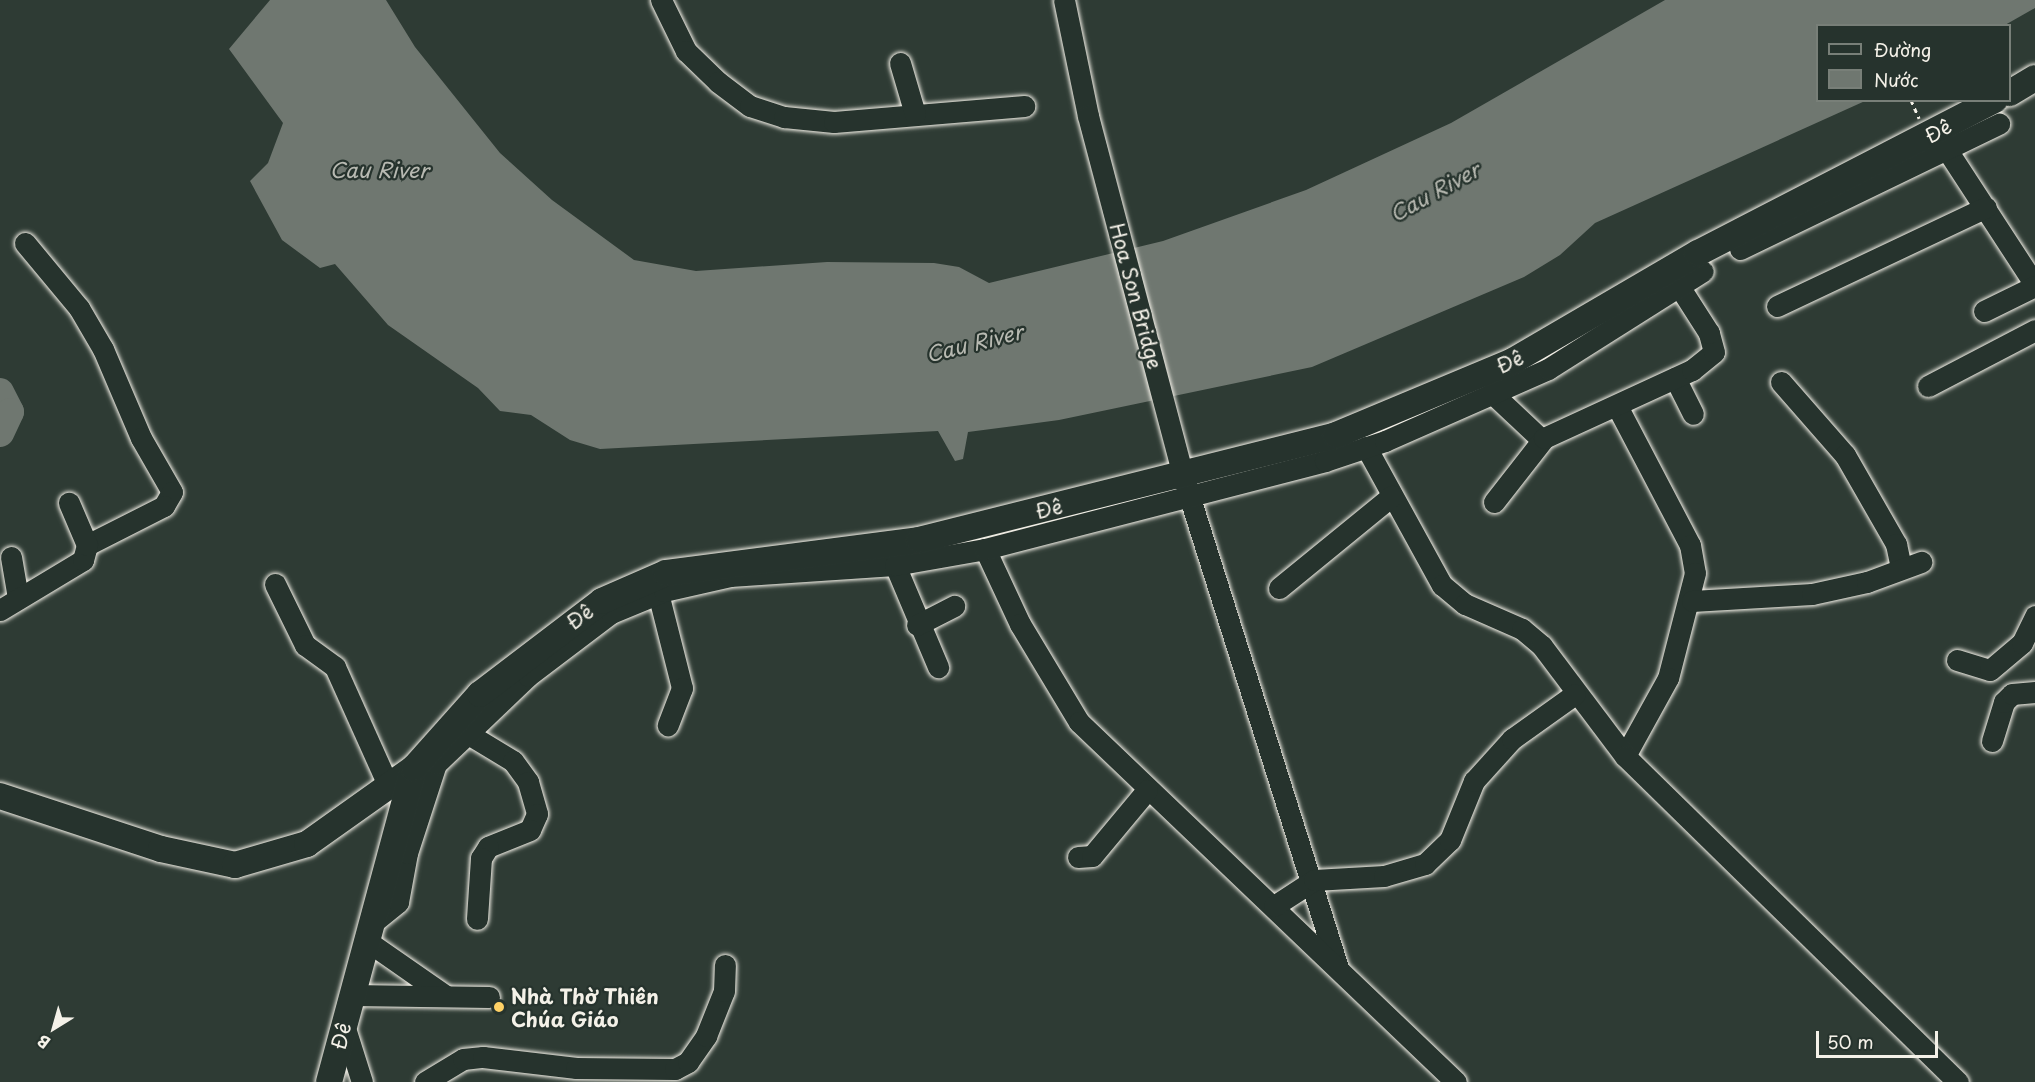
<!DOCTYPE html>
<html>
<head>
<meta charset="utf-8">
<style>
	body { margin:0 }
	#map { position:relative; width:2035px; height:1082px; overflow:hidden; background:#2e3b34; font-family:"Playpen Sans",sans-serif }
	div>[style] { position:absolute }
	.water>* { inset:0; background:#6f7770 }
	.river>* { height:28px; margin:-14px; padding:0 14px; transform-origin:14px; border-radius:14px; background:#6f7770 }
	.path>* { height:3px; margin-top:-1.5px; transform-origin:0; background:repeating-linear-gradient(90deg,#f4f1e8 0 4.5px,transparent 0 9px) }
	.roads { filter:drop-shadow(0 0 2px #f4f1e8) drop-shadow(0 0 2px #f4f1e8) }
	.minor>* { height:21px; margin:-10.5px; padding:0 10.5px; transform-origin:10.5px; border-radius:10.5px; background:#26332d }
	.major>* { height:26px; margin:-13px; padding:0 13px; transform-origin:13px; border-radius:13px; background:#26332d }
	.dots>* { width:16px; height:16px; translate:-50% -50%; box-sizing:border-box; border:3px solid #26332d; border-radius:50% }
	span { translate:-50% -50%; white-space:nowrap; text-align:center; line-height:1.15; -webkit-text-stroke:4.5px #26332d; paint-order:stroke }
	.street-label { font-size:20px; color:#f4f1e8 }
	.poi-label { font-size:20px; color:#f4f1e8; font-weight:700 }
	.left { translate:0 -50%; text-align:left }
	.water-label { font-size:21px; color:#b8bab2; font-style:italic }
	.legend { position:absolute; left:1816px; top:24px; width:195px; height:78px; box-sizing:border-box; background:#26332d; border:2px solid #787f78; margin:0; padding:8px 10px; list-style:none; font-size:18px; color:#f4f1e8 }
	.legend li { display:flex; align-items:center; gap:12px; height:30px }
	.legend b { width:30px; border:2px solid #787f78 }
	.north { position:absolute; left:24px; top:998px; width:60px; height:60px; -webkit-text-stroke:4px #26332d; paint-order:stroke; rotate:217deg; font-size:16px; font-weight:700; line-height:24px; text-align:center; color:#f4f1e8 }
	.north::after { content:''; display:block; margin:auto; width:21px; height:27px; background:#f4f1e8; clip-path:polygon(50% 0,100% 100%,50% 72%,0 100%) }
	.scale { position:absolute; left:1816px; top:1031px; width:122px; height:27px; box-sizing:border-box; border:3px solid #f4f1e8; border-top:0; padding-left:8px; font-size:18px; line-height:21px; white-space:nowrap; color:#f4f1e8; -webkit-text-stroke:4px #26332d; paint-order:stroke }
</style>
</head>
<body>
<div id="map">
	<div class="water">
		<i style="clip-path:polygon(270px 0,386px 0,415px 47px,500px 153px,552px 200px,634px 260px,696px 271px,827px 262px,934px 263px,959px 267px,989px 283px,1163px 241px,1306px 190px,1451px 123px,1665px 0,2035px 0,2035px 8px,2005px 25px,1818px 26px,1818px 100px,1865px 101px,1595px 223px,1560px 255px,1524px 277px,1312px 367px,1059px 420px,968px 432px,963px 459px,955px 461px,938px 431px,600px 449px,570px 440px,531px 415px,500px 411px,478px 388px,388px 325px,335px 264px,320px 268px,282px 240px,250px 181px,268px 163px,283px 123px,229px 49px)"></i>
	</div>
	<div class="river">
		<i style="left:0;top:392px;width:22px;rotate:63deg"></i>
		<i style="left:10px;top:412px;width:23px;rotate:115deg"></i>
	</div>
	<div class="path">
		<i style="left:1911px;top:100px;width:20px;rotate:66deg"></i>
	</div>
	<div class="roads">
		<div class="minor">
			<i style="left:661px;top:0;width:57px;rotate:63.9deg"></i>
			<i style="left:686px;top:51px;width:45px;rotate:44.1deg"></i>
			<i style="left:718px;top:82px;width:40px;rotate:37deg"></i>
			<i style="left:750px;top:106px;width:36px;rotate:18deg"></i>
			<i style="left:784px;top:117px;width:50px;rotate:5.7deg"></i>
			<i style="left:834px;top:122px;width:191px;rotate:-4.8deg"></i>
			<i style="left:1064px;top:0;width:118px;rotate:78.3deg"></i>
			<i style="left:1088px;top:116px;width:372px;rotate:75.2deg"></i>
			<i style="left:1183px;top:476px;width:516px;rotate:72.51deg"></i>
			<i style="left:900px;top:63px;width:53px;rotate:73.6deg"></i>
			<i style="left:1947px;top:150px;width:161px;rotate:56.9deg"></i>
			<i style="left:25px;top:243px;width:85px;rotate:50.3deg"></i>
			<i style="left:79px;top:308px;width:48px;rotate:59.7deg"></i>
			<i style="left:103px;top:349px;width:97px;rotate:66.9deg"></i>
			<i style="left:141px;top:438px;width:62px;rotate:60.1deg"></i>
			<i style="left:172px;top:492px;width:16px;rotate:120deg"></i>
			<i style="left:164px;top:506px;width:86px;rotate:153.1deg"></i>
			<i style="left:1740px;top:249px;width:288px;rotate:-25.8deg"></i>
			<i style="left:1777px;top:306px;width:231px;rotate:-25.3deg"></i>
			<i style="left:1984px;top:311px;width:57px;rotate:-26.1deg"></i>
			<i style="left:1675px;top:378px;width:40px;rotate:63.4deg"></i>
			<i style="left:1781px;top:382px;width:97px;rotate:48.8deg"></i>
			<i style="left:1845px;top:455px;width:103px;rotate:60.2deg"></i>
			<i style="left:1896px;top:544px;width:25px;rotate:78deg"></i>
			<i style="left:1928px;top:386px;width:121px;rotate:-27.6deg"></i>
			<i style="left:1492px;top:393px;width:67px;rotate:43.2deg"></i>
			<i style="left:1617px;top:406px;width:157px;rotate:62.3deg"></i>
			<i style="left:1690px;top:545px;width:28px;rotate:80deg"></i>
			<i style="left:1695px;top:573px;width:108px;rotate:104.4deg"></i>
			<i style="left:1668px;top:678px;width:89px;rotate:118.9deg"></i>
			<i style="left:1366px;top:447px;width:158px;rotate:61.2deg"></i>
			<i style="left:1442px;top:585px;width:30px;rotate:40deg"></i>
			<i style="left:1465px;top:604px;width:62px;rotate:23.7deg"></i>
			<i style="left:1522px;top:629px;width:26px;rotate:40deg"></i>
			<i style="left:1542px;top:646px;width:138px;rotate:53deg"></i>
			<i style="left:1625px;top:756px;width:466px;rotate:44.4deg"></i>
			<i style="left:1494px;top:502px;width:81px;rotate:-52deg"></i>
			<i style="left:1544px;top:438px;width:163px;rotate:-24.7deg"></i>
			<i style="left:1692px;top:370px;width:28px;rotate:-39deg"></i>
			<i style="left:1714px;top:352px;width:20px;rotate:-105deg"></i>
			<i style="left:1709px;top:333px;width:56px;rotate:-122.6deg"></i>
			<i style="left:985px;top:549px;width:83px;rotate:65deg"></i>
			<i style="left:1020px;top:624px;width:114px;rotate:59deg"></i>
			<i style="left:1079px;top:722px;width:521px;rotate:43.68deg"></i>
			<i style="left:11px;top:557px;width:42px;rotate:80.3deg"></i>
			<i style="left:895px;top:565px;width:111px;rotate:67.1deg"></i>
			<i style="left:275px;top:584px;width:68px;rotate:63.8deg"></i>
			<i style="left:305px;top:645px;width:37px;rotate:36deg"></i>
			<i style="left:335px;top:667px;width:129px;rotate:65.8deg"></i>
			<i style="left:1279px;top:588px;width:146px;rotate:-39.2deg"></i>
			<i style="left:658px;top:593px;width:98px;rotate:75.8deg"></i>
			<i style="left:682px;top:688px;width:40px;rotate:111deg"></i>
			<i style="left:1692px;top:601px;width:120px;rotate:-3.3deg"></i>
			<i style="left:1812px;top:594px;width:56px;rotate:-12.3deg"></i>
			<i style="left:1867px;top:582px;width:58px;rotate:-20.3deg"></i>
			<i style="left:0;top:610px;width:97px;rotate:-31.1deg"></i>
			<i style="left:83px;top:560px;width:16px;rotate:-75deg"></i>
			<i style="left:87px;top:545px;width:46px;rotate:-113.2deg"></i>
			<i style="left:917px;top:625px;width:42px;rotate:-27.2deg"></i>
			<i style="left:1957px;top:660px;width:34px;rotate:17deg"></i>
			<i style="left:1990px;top:670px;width:42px;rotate:-40.2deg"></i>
			<i style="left:2022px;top:643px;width:30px;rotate:-64deg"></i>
			<i style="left:465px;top:732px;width:56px;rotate:31.1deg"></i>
			<i style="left:513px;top:761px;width:26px;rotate:54deg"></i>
			<i style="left:528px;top:782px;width:33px;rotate:74deg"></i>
			<i style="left:537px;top:814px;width:17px;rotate:114deg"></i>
			<i style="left:530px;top:830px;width:45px;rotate:158deg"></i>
			<i style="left:488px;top:847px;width:13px;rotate:122deg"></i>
			<i style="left:481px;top:858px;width:61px;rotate:93.8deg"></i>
			<i style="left:1992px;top:741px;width:41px;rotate:-72.9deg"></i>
			<i style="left:2004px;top:702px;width:11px;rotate:-45deg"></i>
			<i style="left:2012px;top:694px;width:23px;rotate:-5deg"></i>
			<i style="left:1078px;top:857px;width:14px;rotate:-4deg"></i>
			<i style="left:1092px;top:856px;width:86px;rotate:-50.2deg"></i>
			<i style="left:1274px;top:906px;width:48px;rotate:-33deg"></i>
			<i style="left:1314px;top:880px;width:70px;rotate:-3.3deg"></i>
			<i style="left:1384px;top:876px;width:43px;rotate:-16.3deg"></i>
			<i style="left:1425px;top:864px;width:35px;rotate:-44deg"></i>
			<i style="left:1450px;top:840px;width:64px;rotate:-67.9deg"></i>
			<i style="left:1474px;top:781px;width:57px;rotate:-47.9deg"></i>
			<i style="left:1512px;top:739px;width:77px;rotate:-35.5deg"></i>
			<i style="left:371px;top:924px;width:35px;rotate:-39deg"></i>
			<i style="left:398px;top:902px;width:50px;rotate:-79.6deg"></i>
			<i style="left:407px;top:853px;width:94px;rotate:-72deg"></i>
			<i style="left:436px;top:764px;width:127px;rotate:-43.7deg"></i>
			<i style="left:528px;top:676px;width:104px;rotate:-37.2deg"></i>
			<i style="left:611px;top:613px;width:57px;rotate:-22.5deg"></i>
			<i style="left:664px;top:591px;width:68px;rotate:-12.8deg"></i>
			<i style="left:730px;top:576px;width:165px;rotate:-3.8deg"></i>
			<i style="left:895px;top:565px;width:91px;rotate:-10.1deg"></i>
			<i style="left:985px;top:549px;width:351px;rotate:-14.5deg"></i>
			<i style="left:1325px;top:461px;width:63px;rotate:-18.4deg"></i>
			<i style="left:1385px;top:441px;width:178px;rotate:-23.8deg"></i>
			<i style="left:1548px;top:369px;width:183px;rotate:-32.3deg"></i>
			<i style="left:367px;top:941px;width:96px;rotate:34.8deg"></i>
			<i style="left:352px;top:995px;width:137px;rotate:0.8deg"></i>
			<i style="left:344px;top:1025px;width:60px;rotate:72.5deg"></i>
			<i style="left:425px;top:1082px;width:44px;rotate:-31.2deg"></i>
			<i style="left:463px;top:1059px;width:20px;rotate:-6deg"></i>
			<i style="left:483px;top:1057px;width:94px;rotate:6.7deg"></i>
			<i style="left:576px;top:1068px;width:99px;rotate:0.6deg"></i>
			<i style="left:675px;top:1069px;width:15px;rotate:-28deg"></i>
			<i style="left:688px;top:1062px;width:32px;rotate:-55deg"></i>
			<i style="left:706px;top:1036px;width:48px;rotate:-68.2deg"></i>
			<i style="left:724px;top:991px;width:26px;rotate:-88deg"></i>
		</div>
		<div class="major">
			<i style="left:2010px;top:93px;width:29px;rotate:-31deg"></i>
			<i style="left:0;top:796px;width:169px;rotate:18.2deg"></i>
			<i style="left:161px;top:849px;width:76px;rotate:12.2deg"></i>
			<i style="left:235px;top:865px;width:75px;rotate:-16.3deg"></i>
			<i style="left:307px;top:844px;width:131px;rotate:-35.4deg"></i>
			<i style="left:329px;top:1082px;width:325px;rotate:-74.9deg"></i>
			<i style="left:414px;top:768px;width:99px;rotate:-48.3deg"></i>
			<i style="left:480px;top:694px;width:153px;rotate:-37.3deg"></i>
			<i style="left:602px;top:601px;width:70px;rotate:-23.6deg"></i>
			<i style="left:666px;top:573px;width:255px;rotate:-7.4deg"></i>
			<i style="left:919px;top:540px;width:430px;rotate:-14.1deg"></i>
			<i style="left:1336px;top:435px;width:192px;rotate:-22.7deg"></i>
			<i style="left:1513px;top:361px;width:214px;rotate:-30.3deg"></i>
			<i style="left:1698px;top:253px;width:334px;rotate:-27.3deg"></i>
		</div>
	</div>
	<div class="dots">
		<i style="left:499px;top:1007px;background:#ffd166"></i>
	</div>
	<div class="street-label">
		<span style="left:1938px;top:131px;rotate:-28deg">Đê</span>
		<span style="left:1136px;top:296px;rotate:75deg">Hoa Son Bridge</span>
		<span style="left:1510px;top:362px;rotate:-25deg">Đê</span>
		<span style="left:1049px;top:509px;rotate:-14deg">Đê</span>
		<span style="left:580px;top:617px;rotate:-37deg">Đê</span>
		<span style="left:341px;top:1036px;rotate:-75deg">Đê</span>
	</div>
	<div class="poi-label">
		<span class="left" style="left:511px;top:1008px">Nhà Thờ Thiên<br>Chúa Giáo</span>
	</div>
	<div class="water-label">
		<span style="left:379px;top:169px">Cau River</span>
		<span style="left:1434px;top:191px;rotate:-29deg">Cau River</span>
		<span style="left:974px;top:342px;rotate:-14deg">Cau River</span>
	</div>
	<ul class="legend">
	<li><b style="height:8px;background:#26332d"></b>Đường</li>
	<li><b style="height:16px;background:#6f7770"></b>Nước</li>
	</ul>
	<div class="north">B</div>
	<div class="scale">50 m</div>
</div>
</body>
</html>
